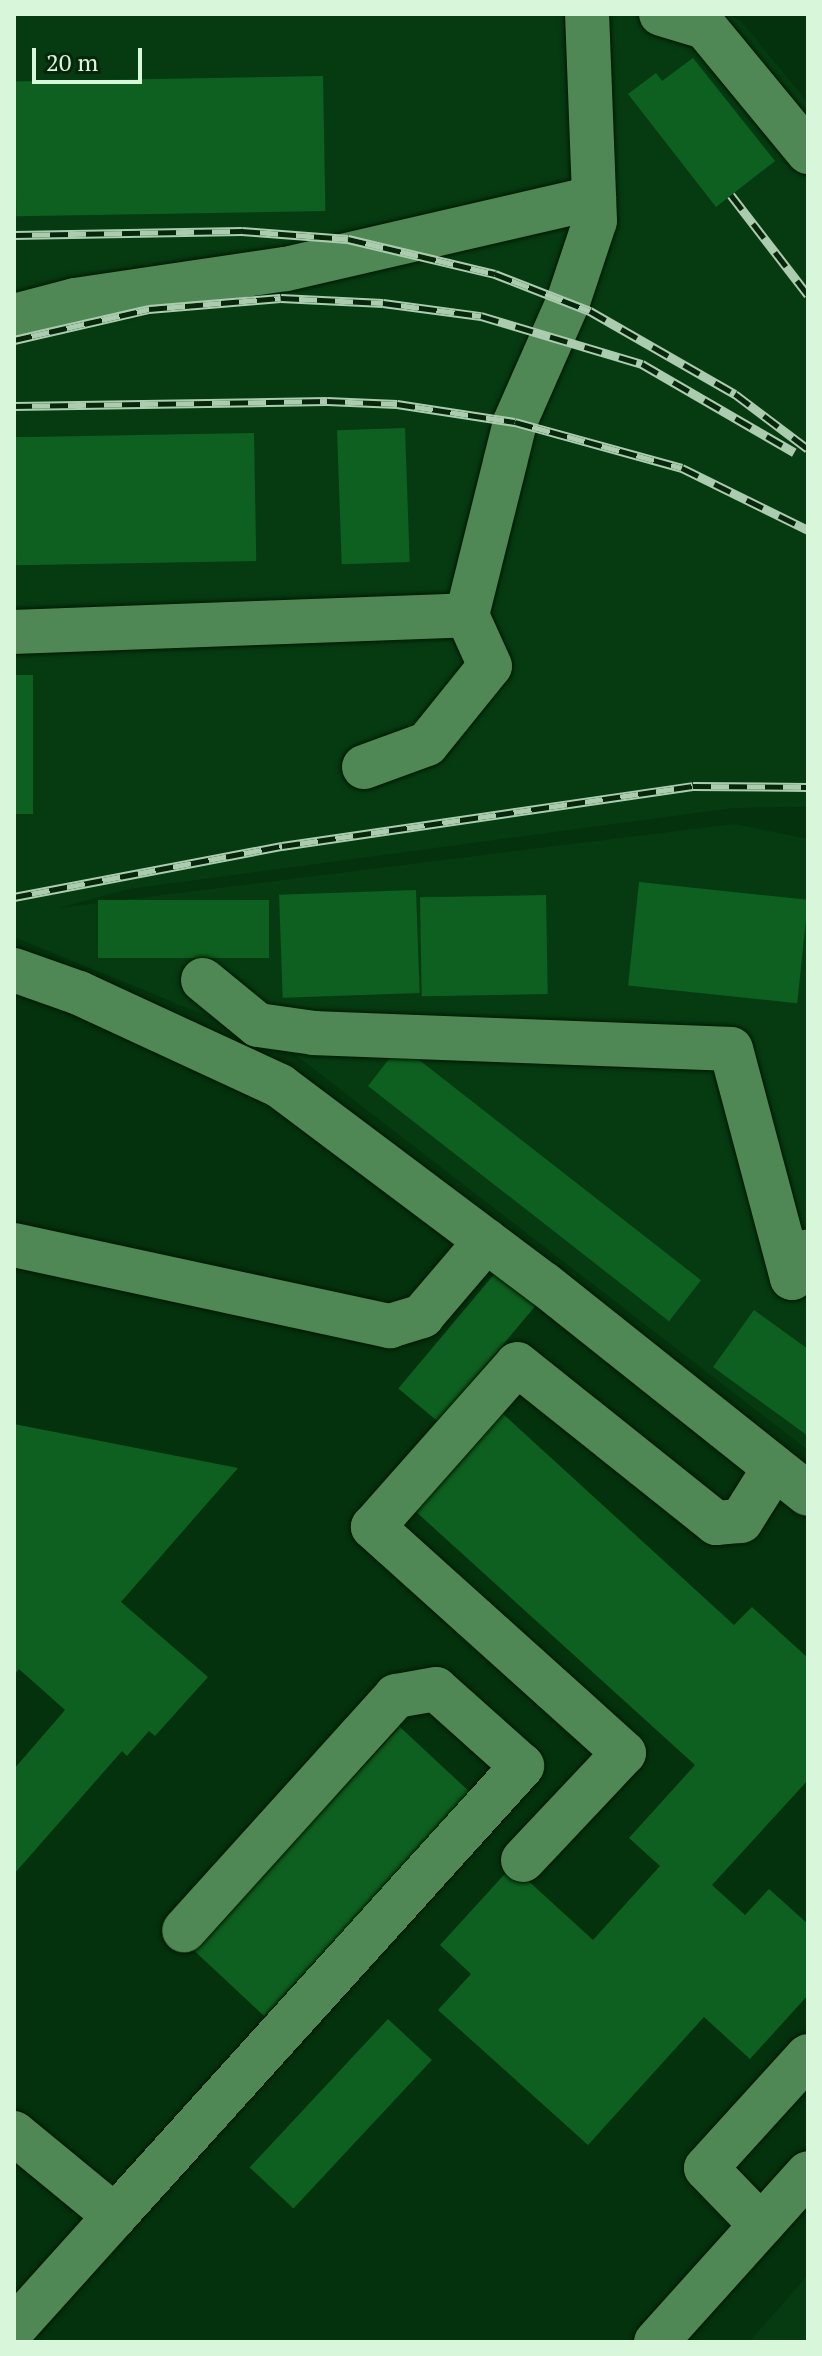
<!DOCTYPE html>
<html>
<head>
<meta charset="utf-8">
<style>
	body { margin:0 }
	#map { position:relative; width:822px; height:2356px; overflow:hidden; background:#04320d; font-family:"PT Serif",serif }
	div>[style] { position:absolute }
	.built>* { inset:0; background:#063b11 }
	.building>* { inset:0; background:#0e6020; transform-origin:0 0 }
	.roads { filter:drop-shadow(0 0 2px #001802) drop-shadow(0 0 2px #001802) }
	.minor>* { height:44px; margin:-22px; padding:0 22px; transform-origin:22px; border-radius:22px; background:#4f8854 }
	.rail>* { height:9px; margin-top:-4.5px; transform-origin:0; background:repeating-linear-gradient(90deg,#07260c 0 18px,#abccae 0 36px); box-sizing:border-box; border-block:2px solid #abccae }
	span { translate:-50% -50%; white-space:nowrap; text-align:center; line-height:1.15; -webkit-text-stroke:8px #07260c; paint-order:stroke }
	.frame { position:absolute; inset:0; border:16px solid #d8f6d9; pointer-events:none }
	.scale { position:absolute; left:32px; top:48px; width:110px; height:36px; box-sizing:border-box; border:4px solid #d8f6d9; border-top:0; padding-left:10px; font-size:24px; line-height:28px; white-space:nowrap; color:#d8f6d9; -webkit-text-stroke:6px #07260c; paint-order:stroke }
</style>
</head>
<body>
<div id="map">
	<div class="built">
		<i style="clip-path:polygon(14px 14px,727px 14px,741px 21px,808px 103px,808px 807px,733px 808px,129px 889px,58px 908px,734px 824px,808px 839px,808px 1450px,288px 1049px,14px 937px)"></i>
		<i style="clip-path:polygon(808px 2275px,808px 2342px,749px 2342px)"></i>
	</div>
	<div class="building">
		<i style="clip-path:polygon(693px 58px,775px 161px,716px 207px,628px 94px,656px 73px,662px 81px)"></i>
		<i style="left:323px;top:76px;width:135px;height:309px;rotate:89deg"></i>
		<i style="left:405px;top:428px;width:134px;height:68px;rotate:88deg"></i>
		<i style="left:254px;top:433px;width:128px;height:240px;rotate:89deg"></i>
		<i style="left:14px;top:675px;width:19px;height:139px"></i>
		<i style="left:639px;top:882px;width:170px;height:104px;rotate:6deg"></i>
		<i style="left:416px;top:890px;width:103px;height:137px;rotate:88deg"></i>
		<i style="left:546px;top:895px;width:99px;height:126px;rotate:89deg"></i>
		<i style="left:98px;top:900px;width:171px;height:58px"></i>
		<i style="left:400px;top:1045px;width:382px;height:52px;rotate:38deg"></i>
		<i style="left:496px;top:1272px;width:52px;height:152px;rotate:40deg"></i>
		<i style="clip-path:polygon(754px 1310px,808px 1349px,808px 1436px,713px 1367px)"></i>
		<i style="clip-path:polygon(491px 1403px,734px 1625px,752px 1607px,808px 1658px,808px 1780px,712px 1885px,745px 1915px,769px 1889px,808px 1924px,808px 1995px,750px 2059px,704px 2017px,588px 2145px,438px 2010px,471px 1974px,440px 1945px,512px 1866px,593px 1940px,660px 1866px,629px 1838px,695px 1765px,403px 1500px)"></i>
		<i style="clip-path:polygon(14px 1424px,238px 1468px,121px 1602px,208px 1677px,155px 1736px,149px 1731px,127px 1756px,122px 1751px,14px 1874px,14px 1769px,65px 1710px,19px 1669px,14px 1675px)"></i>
		<i style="left:400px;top:1727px;width:98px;height:304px;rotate:43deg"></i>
		<i style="left:388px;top:2019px;width:60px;height:203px;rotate:43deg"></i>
	</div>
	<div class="roads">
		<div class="minor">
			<i style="left:661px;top:14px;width:46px;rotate:16.5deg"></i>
			<i style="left:705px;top:27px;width:162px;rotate:50.5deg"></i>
			<i style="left:14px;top:316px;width:63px;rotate:-14.7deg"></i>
			<i style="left:75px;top:300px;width:213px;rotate:-8.4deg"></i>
			<i style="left:286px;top:269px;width:316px;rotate:-13deg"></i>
			<i style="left:14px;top:632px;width:453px;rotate:-2.1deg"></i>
			<i style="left:364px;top:767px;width:67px;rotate:-20.1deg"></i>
			<i style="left:427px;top:744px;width:100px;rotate:-51.1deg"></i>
			<i style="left:490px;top:666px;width:56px;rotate:-114.3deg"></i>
			<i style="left:467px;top:615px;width:199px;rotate:-76deg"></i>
			<i style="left:515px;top:422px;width:131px;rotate:-66.2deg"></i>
			<i style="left:568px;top:302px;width:85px;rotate:-71.6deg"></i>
			<i style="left:595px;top:221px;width:207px;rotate:-92.2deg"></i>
			<i style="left:14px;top:970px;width:69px;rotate:19.5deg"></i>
			<i style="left:79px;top:993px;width:221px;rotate:24.8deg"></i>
			<i style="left:280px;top:1086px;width:330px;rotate:36.9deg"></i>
			<i style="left:544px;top:1284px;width:337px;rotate:38.5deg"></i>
			<i style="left:203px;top:980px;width:71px;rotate:39.3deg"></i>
			<i style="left:258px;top:1025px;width:57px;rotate:8.1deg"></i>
			<i style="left:314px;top:1033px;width:417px;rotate:2.2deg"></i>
			<i style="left:731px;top:1049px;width:237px;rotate:75.1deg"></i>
			<i style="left:792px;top:1278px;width:31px;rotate:-59deg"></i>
			<i style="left:14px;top:1245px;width:385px;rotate:12.2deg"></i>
			<i style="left:390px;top:1326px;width:34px;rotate:-17deg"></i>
			<i style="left:422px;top:1316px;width:99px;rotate:-49.5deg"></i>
			<i style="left:523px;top:1860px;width:147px;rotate:-46.7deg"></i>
			<i style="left:624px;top:1753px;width:338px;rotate:-138deg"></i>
			<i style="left:373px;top:1527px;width:217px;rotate:-48.5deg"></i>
			<i style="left:517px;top:1364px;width:255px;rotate:38.6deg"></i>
			<i style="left:716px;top:1523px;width:25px;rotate:-5deg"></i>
			<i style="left:741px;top:1521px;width:60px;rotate:-57.9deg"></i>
			<i style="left:14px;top:2133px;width:131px;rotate:39.4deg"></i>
			<i style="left:115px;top:2216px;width:151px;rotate:132deg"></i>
			<i style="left:115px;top:2216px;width:607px;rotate:-47.87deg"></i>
			<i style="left:522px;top:1766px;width:115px;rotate:-138.2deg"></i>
			<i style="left:436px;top:1689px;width:41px;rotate:170.1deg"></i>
			<i style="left:396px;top:1696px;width:316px;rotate:132.1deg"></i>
			<i style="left:761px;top:2225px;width:79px;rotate:-134deg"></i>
			<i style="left:706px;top:2168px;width:151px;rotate:-47.7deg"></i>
			<i style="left:656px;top:2342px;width:227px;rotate:-48deg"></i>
		</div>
	</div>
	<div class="rail">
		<i style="left:731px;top:195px;width:126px;rotate:52.4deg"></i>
		<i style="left:14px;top:235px;width:228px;rotate:-1deg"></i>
		<i style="left:242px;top:231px;width:106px;rotate:4.3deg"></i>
		<i style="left:348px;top:239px;width:151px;rotate:13.4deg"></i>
		<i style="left:495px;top:274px;width:102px;rotate:21.3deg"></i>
		<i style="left:590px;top:311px;width:167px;rotate:29.8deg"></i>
		<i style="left:735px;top:394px;width:91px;rotate:37deg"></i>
		<i style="left:14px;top:340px;width:139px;rotate:-12.9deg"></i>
		<i style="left:149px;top:309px;width:132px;rotate:-4.8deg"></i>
		<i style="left:281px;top:298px;width:102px;rotate:2.8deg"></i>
		<i style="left:383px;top:303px;width:99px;rotate:7.6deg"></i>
		<i style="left:481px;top:316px;width:168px;rotate:16.6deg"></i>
		<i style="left:642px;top:364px;width:176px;rotate:30.1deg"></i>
		<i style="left:14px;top:406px;width:313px;rotate:-0.9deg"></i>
		<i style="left:327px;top:401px;width:70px;rotate:2.5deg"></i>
		<i style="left:397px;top:404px;width:119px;rotate:8.7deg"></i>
		<i style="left:515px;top:422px;width:173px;rotate:15.4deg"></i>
		<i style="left:682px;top:468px;width:140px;rotate:26.2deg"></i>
		<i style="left:14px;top:897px;width:273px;rotate:-10.8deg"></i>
		<i style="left:282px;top:846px;width:415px;rotate:-8.3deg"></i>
		<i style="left:693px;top:786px;width:115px;rotate:0.5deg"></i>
	</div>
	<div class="frame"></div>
	<div class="scale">20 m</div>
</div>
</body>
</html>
